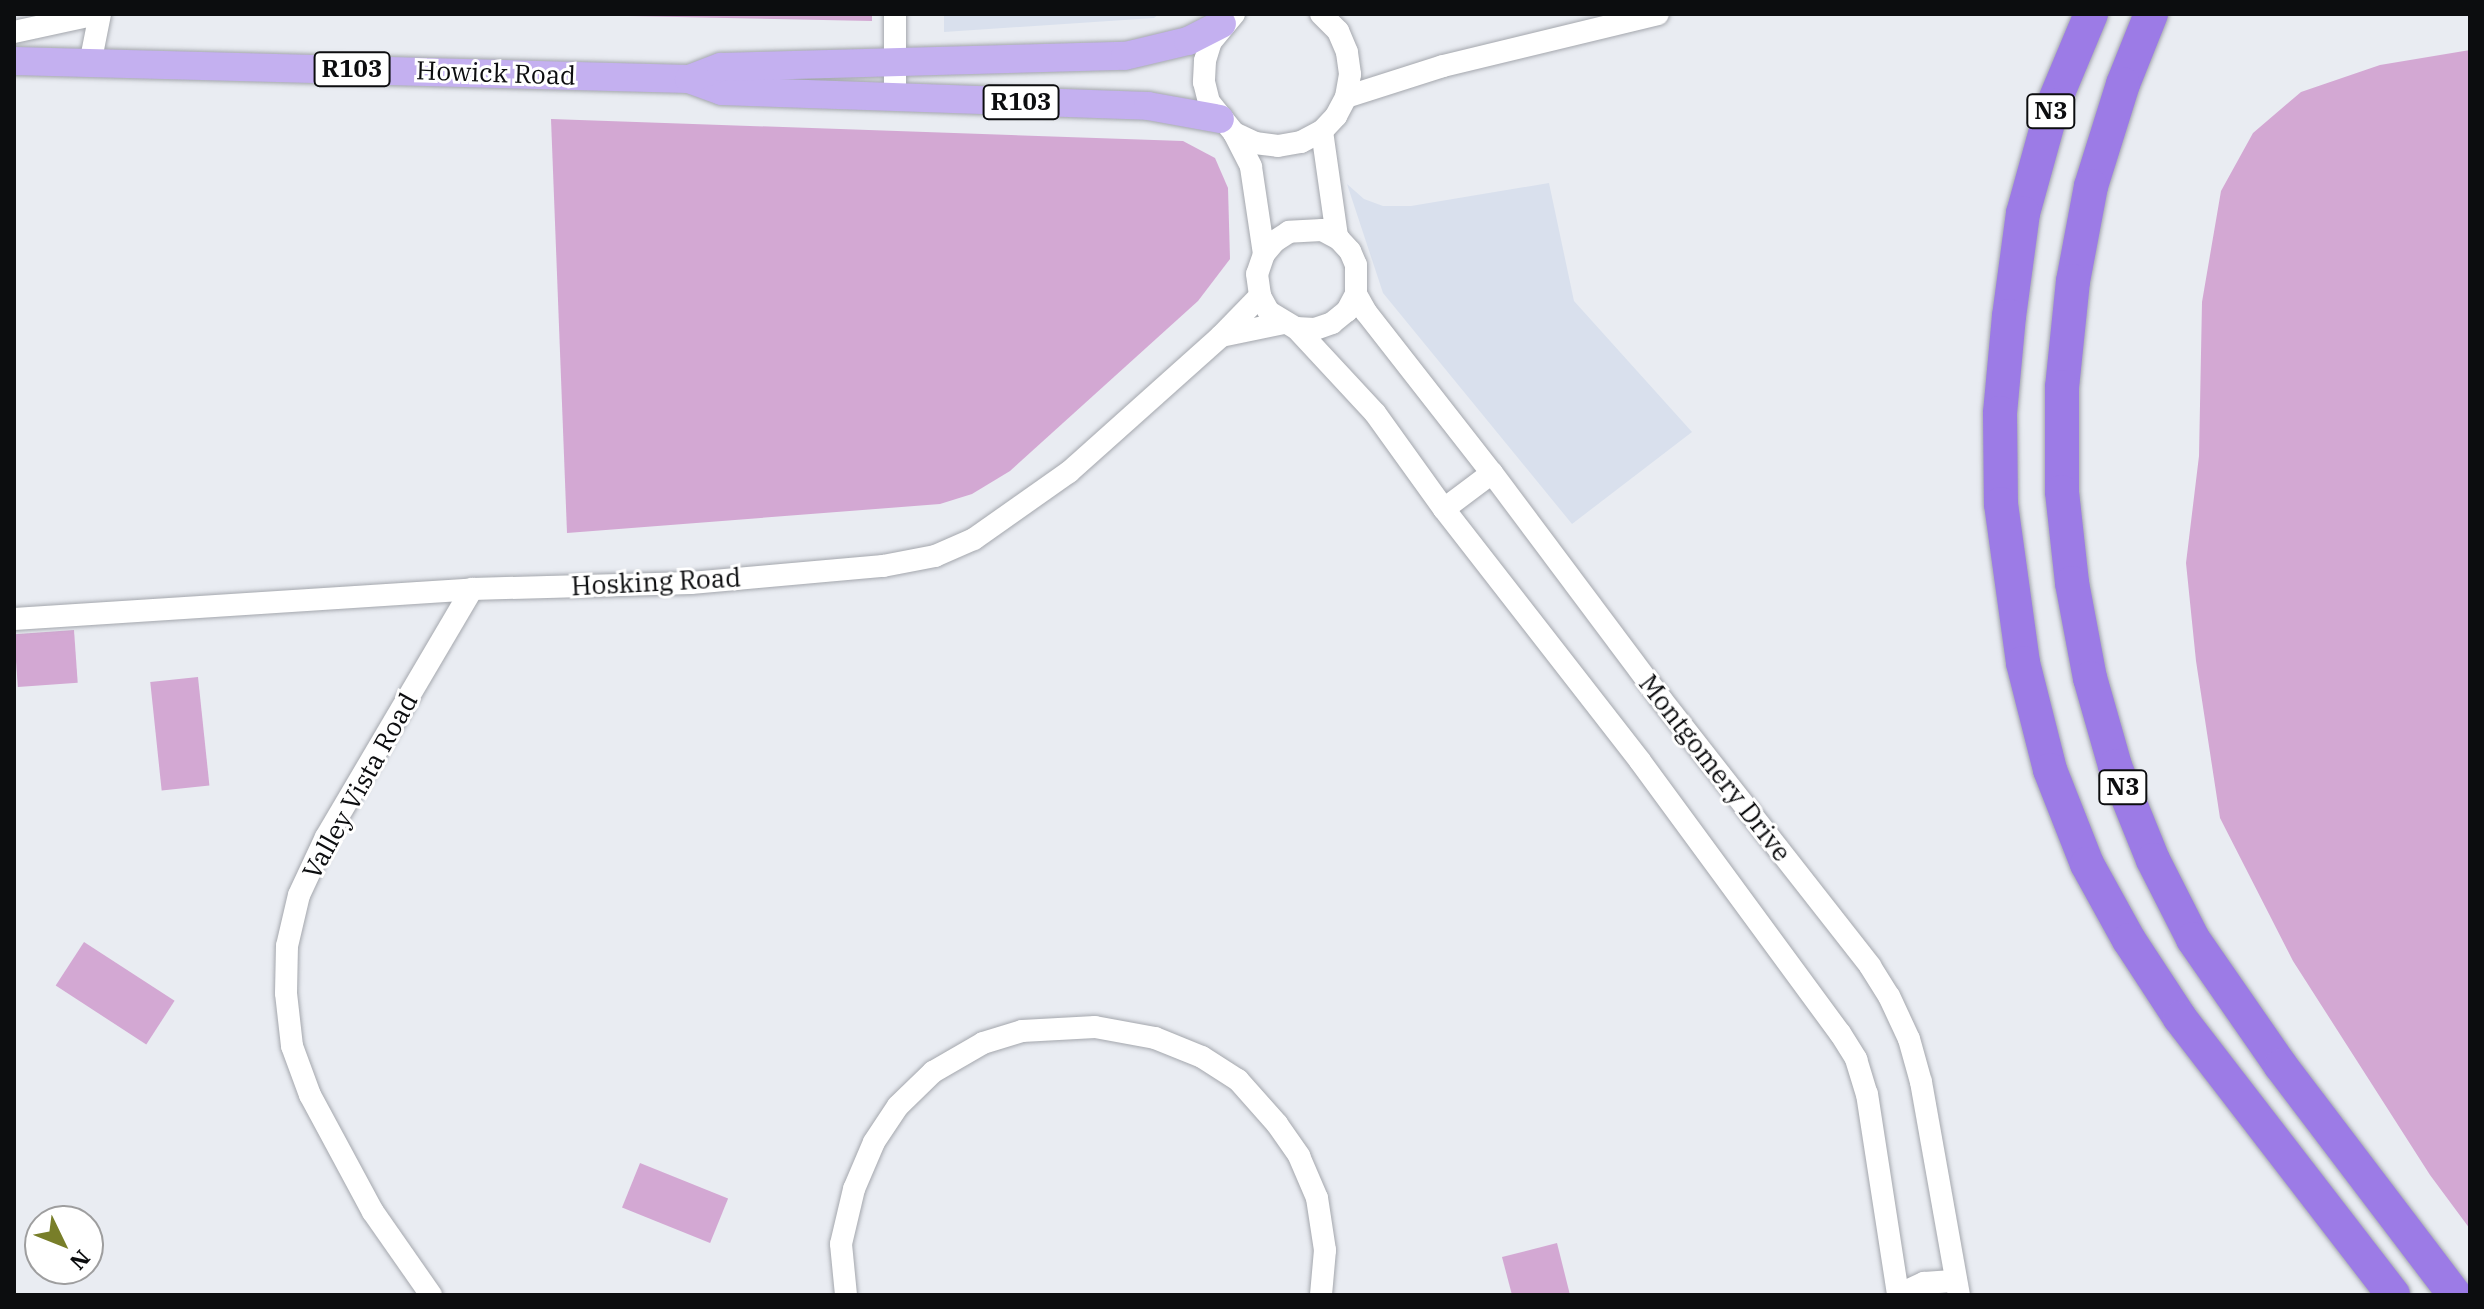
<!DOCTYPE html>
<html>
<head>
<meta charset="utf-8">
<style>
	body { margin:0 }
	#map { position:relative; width:2484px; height:1309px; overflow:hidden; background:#e9ecf2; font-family:"IBM Plex Serif",serif }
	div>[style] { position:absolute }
	.built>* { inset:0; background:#d9e0ed }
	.green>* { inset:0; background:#d3a8d3; transform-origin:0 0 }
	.roads { filter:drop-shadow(0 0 2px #a4a7ad) drop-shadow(0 0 2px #a4a7ad) }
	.minor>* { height:22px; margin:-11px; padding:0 11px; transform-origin:11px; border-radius:11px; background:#fff }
	.major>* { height:28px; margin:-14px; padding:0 14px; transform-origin:14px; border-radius:14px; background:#c4b0f0 }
	.highway>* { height:34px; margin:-17px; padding:0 17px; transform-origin:17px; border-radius:17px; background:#9c7be6 }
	span { translate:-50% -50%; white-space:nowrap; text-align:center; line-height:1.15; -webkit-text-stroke:6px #fff; paint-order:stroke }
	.shield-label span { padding:2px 6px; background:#fff; border:2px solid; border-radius:6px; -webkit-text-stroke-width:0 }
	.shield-label { font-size:24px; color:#0c0d0f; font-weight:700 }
	.street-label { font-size:26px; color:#0c0d0f }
	.frame { position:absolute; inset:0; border:16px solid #0c0d0f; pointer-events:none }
	.north { position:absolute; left:24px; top:1205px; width:80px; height:80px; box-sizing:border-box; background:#fff; border:2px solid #9e9e9f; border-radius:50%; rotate:133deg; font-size:22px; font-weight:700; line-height:32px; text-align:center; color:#0c0d0f }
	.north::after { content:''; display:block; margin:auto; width:28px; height:36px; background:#787e29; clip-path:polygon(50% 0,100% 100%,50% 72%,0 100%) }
</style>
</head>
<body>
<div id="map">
	<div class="built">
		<i style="clip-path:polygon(944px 14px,1159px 14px,1154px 18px,944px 32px)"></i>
		<i style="clip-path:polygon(1549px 183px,1574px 301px,1692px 432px,1572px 524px,1383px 293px,1347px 184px,1364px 199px,1383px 206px,1411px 206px)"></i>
	</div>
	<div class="green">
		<i style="clip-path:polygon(529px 14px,872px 14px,872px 21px)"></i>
		<i style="clip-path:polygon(2470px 50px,2470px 1229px,2430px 1175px,2293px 961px,2220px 818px,2196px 661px,2186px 563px,2199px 456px,2202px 302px,2221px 191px,2253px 133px,2301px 92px,2380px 65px)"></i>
		<i style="clip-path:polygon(551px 119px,1183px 141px,1215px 158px,1228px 188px,1230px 259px,1198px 301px,1010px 471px,972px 494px,940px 504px,567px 533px)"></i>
		<i style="left:74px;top:630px;width:53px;height:60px;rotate:86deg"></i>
		<i style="left:198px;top:677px;width:109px;height:48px;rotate:84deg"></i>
		<i style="left:84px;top:942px;width:108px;height:52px;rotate:33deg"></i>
		<i style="left:640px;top:1163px;width:95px;height:48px;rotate:22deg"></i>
		<i style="clip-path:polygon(1557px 1243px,1570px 1295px,1512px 1295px,1502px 1257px)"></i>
	</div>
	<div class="roads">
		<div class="minor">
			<i style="left:1234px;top:14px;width:35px;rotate:130deg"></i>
			<i style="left:1211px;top:41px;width:21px;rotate:107deg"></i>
			<i style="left:1205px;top:61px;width:21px;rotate:93deg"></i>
			<i style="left:1204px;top:82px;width:21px;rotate:76deg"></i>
			<i style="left:1209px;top:102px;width:40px;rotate:51deg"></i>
			<i style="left:1234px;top:133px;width:23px;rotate:25deg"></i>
			<i style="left:1255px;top:143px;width:23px;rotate:7deg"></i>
			<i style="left:1278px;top:146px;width:23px;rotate:-10deg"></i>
			<i style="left:1301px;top:142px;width:24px;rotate:-28deg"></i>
			<i style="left:1322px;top:131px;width:21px;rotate:-47deg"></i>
			<i style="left:1336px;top:116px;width:21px;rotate:-62deg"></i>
			<i style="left:1346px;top:97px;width:23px;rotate:-80deg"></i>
			<i style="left:1350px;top:74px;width:22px;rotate:-98deg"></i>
			<i style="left:1347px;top:52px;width:23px;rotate:-113deg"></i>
			<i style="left:1338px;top:31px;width:24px;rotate:-135deg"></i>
			<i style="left:14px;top:32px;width:85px;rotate:-12.2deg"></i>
			<i style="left:90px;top:64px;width:51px;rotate:-78.7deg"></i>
			<i style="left:1346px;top:97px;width:102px;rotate:-17.7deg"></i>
			<i style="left:1443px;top:66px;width:221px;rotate:-13.6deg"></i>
			<i style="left:895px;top:98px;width:84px;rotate:-90deg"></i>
			<i style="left:1322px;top:131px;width:107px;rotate:81.9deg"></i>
			<i style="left:1234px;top:133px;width:38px;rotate:63deg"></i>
			<i style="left:1251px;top:167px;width:88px;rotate:81.5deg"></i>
			<i style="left:1356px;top:294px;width:21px;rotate:61deg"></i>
			<i style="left:1366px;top:312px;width:204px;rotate:52deg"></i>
			<i style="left:1492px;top:473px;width:282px;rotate:53.2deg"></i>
			<i style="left:1661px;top:699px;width:339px;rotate:51.9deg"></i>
			<i style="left:1870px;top:966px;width:36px;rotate:58deg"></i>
			<i style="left:1889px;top:996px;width:47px;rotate:65.1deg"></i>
			<i style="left:1909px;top:1039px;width:45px;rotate:74.4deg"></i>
			<i style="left:1921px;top:1082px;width:216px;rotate:79.9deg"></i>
			<i style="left:1296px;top:328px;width:19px;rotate:3deg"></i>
			<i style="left:1315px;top:329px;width:18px;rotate:-19deg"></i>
			<i style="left:1332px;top:323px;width:19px;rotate:-39deg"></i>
			<i style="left:1347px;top:311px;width:19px;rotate:-62deg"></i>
			<i style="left:1356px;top:294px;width:29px;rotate:-90deg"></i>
			<i style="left:1356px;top:265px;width:15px;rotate:-113deg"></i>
			<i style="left:1350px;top:251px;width:16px;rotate:-133deg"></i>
			<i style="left:1339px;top:239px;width:19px;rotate:-152deg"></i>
			<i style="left:1322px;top:230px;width:33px;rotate:177deg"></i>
			<i style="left:1289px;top:232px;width:17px;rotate:147deg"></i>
			<i style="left:1275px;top:241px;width:17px;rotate:130deg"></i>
			<i style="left:1264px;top:254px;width:21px;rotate:109deg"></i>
			<i style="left:1257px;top:274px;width:22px;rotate:82deg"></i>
			<i style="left:1260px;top:296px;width:18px;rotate:61deg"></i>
			<i style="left:1269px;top:312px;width:31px;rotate:31deg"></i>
			<i style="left:1296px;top:328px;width:116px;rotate:47.1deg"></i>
			<i style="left:1375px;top:413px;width:118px;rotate:54.3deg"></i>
			<i style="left:1444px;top:509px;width:319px;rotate:52.1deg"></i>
			<i style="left:1640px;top:761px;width:338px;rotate:53.7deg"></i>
			<i style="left:1840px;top:1033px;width:31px;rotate:58deg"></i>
			<i style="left:1856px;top:1059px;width:37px;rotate:73deg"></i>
			<i style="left:1867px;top:1094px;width:203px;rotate:81.2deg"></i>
			<i style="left:1221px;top:336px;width:63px;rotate:-11.8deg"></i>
			<i style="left:1444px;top:509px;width:60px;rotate:-36.9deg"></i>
			<i style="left:14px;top:619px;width:459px;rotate:-3.7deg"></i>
			<i style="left:472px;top:589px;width:219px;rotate:-1.6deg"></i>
			<i style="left:691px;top:583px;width:193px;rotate:-5.1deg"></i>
			<i style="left:883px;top:566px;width:53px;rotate:-10.9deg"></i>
			<i style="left:935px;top:556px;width:43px;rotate:-23.6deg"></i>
			<i style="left:974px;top:539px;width:116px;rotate:-35.2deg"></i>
			<i style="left:1069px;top:472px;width:204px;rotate:-41.8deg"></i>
			<i style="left:1221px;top:336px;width:56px;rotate:-45.7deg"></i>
			<i style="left:431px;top:1295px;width:101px;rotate:-124.9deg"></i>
			<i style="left:373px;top:1212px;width:133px;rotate:-118.3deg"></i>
			<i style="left:310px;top:1095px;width:52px;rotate:-110.2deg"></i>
			<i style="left:292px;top:1046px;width:53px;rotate:-96.5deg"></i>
			<i style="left:286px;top:993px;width:47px;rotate:-88.8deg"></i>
			<i style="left:287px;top:946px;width:52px;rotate:-76.8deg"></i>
			<i style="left:299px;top:895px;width:64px;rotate:-65deg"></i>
			<i style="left:326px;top:837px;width:288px;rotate:-59.5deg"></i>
			<i style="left:846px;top:1295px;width:51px;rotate:-95.6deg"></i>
			<i style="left:841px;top:1244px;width:57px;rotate:-76.7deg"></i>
			<i style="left:854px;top:1189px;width:51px;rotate:-66.9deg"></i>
			<i style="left:874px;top:1142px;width:43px;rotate:-56.3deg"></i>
			<i style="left:898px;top:1106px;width:49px;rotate:-44.2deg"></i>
			<i style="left:933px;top:1072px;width:58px;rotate:-30.1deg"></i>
			<i style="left:983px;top:1043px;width:41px;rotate:-17.1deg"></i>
			<i style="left:1022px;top:1031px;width:73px;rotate:-3.1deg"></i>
			<i style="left:1095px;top:1027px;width:61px;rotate:10.4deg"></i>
			<i style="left:1155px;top:1038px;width:51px;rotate:22deg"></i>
			<i style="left:1202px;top:1057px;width:43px;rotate:32.6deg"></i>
			<i style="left:1238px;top:1080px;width:59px;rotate:48.4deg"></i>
			<i style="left:1277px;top:1124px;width:39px;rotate:55deg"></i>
			<i style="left:1299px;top:1156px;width:46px;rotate:66.8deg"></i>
			<i style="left:1317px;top:1198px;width:53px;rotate:81.3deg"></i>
			<i style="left:1325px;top:1250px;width:45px;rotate:95.1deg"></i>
			<i style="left:1898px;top:1295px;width:29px;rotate:-25deg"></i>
			<i style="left:1924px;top:1283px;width:32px;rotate:-4deg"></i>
		</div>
		<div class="major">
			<i style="left:14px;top:61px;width:675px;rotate:1.53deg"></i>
			<i style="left:689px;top:79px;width:35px;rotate:20deg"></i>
			<i style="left:722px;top:91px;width:426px;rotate:2deg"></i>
			<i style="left:1148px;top:106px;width:73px;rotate:10.2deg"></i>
			<i style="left:689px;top:79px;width:34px;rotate:-21deg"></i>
			<i style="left:721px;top:67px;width:404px;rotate:-1.6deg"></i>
			<i style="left:1125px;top:56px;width:65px;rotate:-13.4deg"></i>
			<i style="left:1188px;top:41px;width:38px;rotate:-27deg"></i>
		</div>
		<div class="highway">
			<i style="left:2091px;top:14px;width:99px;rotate:112.7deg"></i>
			<i style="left:2053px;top:105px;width:112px;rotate:105.5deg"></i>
			<i style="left:2023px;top:213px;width:104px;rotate:97.7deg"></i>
			<i style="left:2009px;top:316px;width:97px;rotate:95.3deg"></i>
			<i style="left:2000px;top:413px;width:91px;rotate:89.4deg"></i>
			<i style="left:2001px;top:504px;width:161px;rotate:82.1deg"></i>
			<i style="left:2023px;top:663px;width:110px;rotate:75.8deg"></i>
			<i style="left:2050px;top:770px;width:101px;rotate:68.5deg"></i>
			<i style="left:2087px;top:864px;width:87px;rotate:61.1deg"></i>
			<i style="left:2129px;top:940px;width:93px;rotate:56.8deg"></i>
			<i style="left:2180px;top:1018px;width:349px;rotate:52.4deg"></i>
			<i style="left:2151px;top:14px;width:75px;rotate:111.8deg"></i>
			<i style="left:2123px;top:84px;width:107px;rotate:107.4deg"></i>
			<i style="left:2091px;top:186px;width:97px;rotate:100.7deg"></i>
			<i style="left:2073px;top:281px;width:107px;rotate:95.9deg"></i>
			<i style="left:2062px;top:387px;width:105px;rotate:90deg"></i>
			<i style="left:2062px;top:492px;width:92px;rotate:83.7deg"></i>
			<i style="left:2072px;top:583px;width:97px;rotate:79.3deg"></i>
			<i style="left:2090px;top:678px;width:91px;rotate:74.1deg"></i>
			<i style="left:2115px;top:766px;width:101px;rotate:68deg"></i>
			<i style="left:2153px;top:860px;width:89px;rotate:63.1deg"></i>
			<i style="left:2193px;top:939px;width:155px;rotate:55.3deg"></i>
			<i style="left:2281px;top:1066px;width:288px;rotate:52.8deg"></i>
		</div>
	</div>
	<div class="shield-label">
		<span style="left:352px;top:69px">R103</span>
		<span style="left:1021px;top:102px">R103</span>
		<span style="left:2051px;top:111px">N3</span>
		<span style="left:2123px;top:787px">N3</span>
	</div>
	<div class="street-label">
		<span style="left:496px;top:73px;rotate:2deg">Howick Road</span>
		<span style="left:656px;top:582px;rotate:-3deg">Hosking Road</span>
		<span style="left:1715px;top:768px;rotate:52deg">Montgomery Drive</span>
		<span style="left:360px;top:786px;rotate:-61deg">Valley Vista Road</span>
	</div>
	<div class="frame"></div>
	<div class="north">N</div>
</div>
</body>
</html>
